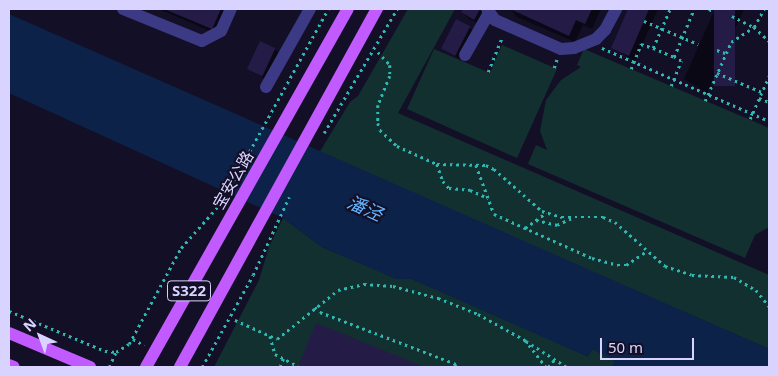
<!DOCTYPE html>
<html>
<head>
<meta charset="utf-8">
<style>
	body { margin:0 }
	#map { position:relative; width:778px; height:376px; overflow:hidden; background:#130f26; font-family:"Noto Sans","Noto Sans SC",sans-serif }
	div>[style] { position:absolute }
	.green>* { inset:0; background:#12302f }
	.water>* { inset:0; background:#0c2248 }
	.shadow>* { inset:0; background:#0007 }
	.building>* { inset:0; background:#241b47; transform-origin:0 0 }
	.path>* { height:2.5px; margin-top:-1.25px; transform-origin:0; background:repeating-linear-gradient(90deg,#2fb8b0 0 2.5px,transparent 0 6.5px) }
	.minor>* { height:12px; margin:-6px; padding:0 6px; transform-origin:6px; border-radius:6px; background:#3d3a85 }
	.major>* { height:12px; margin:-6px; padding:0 6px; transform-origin:6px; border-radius:6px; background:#c25bff }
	span { translate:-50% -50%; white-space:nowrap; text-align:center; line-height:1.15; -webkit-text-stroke:4px #130f26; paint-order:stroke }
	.shield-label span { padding:1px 4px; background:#130f26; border:1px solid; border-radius:4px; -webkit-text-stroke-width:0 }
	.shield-label { font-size:15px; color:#d9d4ff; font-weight:700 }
	.street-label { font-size:16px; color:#d9d4ff }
	.water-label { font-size:18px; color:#62b6ff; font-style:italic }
	.frame { position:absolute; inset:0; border:10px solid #d9d4ff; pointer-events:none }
	.north { position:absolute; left:15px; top:311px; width:50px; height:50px; -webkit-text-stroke:4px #130f26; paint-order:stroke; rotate:317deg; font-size:14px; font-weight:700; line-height:20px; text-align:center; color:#d9d4ff }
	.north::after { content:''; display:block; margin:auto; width:18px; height:22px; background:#d9d4ff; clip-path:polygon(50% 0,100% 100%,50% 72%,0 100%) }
	.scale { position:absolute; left:600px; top:338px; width:94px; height:22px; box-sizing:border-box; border:2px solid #d9d4ff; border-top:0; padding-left:6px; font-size:15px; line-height:18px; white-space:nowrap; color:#d9d4ff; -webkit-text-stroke:4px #130f26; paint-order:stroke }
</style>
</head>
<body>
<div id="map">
	<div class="green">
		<i style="clip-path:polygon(408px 9px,455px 9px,398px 113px,769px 275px,769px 349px,319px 153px,350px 102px,358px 96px)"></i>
		<i style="clip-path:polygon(502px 45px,557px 69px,517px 158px,407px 109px,434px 49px,490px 73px)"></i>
		<i style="clip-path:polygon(584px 49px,769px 128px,769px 227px,755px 235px,745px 258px,528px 164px,536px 145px,547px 150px,540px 131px,546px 100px,561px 80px,581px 67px,577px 65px)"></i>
		<i style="clip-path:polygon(283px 218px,322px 247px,396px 278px,412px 279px,588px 356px,592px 349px,615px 360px,613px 367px,214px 367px,259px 280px,269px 247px)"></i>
	</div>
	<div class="water">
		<i style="clip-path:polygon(9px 14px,769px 349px,769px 367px,613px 367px,614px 360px,592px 349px,588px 357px,412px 279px,396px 279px,322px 247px,283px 218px,9px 93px)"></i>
	</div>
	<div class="shadow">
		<i style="clip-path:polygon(159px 9px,230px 9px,219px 35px)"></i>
		<i style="clip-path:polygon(464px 9px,482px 9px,481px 25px,469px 19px,462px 12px)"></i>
		<i style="clip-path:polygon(511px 9px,601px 9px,592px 29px,583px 25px,575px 42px,517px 17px)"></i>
		<i style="clip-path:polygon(630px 9px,658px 9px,635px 61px,613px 48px)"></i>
		<i style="clip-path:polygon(715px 9px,744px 9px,707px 93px,684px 79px)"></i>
		<i style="clip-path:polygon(469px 27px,476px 34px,461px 60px,443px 47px)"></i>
		<i style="clip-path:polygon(274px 49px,281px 55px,268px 81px,248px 68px)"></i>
		<i style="clip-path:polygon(317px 325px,421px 367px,299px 367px)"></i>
	</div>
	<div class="building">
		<i style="clip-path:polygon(164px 9px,221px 9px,212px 29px)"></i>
		<i style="clip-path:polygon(463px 9px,480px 9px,474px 20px,461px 12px)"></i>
		<i style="clip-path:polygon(510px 9px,592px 9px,585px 24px,576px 20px,569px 36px)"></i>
		<i style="clip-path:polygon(628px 9px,649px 9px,629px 56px,611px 48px)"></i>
		<i style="left:714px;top:9px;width:21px;height:77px"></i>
		<i style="left:456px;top:19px;width:16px;height:33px;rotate:27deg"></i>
		<i style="left:260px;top:41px;width:17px;height:31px;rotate:25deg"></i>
		<i style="clip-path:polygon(316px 323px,424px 367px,298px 367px)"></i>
	</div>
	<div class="path">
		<i style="left:709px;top:9px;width:4px;rotate:27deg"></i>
		<i style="left:732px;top:16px;width:25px;rotate:27deg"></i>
		<i style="left:754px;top:27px;width:21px;rotate:43deg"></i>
		<i style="left:644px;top:21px;width:59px;rotate:23.1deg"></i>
		<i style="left:602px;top:48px;width:182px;rotate:23.6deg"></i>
		<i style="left:653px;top:48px;width:23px;rotate:23deg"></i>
		<i style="left:717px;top:50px;width:9px;rotate:21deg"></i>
		<i style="left:378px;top:52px;width:18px;rotate:47deg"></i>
		<i style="left:390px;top:65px;width:11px;rotate:90deg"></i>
		<i style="left:390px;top:76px;width:31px;rotate:112deg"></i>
		<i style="left:378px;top:105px;width:18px;rotate:90deg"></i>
		<i style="left:378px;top:123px;width:7px;rotate:74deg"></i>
		<i style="left:380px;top:130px;width:23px;rotate:43deg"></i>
		<i style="left:397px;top:146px;width:44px;rotate:24.2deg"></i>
		<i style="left:437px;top:164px;width:49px;rotate:1.2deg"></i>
		<i style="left:486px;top:165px;width:9px;rotate:27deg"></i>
		<i style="left:494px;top:169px;width:64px;rotate:41.2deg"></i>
		<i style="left:542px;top:211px;width:21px;rotate:17deg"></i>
		<i style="left:562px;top:217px;width:41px"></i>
		<i style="left:603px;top:217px;width:13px;rotate:23deg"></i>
		<i style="left:615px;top:222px;width:67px;rotate:41.3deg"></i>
		<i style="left:665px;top:266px;width:28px;rotate:18deg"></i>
		<i style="left:692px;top:275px;width:42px;rotate:2.7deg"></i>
		<i style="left:734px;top:277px;width:26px;rotate:31deg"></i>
		<i style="left:756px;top:290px;width:21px;rotate:51deg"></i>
		<i style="left:554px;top:68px;width:9px;rotate:-72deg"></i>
		<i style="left:631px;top:69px;width:27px;rotate:-68deg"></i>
		<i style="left:641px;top:44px;width:13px;rotate:18deg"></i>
		<i style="left:653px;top:48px;width:43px;rotate:-66.4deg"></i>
		<i style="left:488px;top:72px;width:38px;rotate:-68deg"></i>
		<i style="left:717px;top:73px;width:49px;rotate:22.9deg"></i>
		<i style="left:671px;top:86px;width:27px;rotate:-68deg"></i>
		<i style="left:681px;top:61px;width:8px;rotate:-150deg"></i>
		<i style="left:674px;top:57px;width:52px;rotate:-67.4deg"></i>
		<i style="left:759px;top:98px;width:11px;rotate:22deg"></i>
		<i style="left:705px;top:101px;width:64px;rotate:-66.2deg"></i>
		<i style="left:731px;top:42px;width:27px;rotate:-33deg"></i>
		<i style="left:754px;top:27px;width:21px;rotate:-61deg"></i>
		<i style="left:750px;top:119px;width:47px;rotate:-66.2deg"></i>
		<i style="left:324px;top:133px;width:144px;rotate:-59.5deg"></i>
		<i style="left:437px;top:164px;width:18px;rotate:71deg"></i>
		<i style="left:443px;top:181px;width:9px;rotate:49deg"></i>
		<i style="left:449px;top:188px;width:21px;rotate:5deg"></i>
		<i style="left:470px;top:190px;width:20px;rotate:24deg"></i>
		<i style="left:476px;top:165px;width:52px;rotate:69.8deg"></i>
		<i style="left:494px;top:214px;width:107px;rotate:24.2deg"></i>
		<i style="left:592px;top:258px;width:27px;rotate:15deg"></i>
		<i style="left:618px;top:265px;width:8px"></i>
		<i style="left:626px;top:265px;width:25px;rotate:-34deg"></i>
		<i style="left:536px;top:220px;width:22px;rotate:13deg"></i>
		<i style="left:557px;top:225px;width:19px;rotate:-25deg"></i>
		<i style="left:525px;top:228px;width:26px;rotate:-36deg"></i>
		<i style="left:315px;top:307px;width:7px;rotate:45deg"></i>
		<i style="left:320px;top:312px;width:146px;rotate:20.9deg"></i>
		<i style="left:456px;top:364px;width:3px;rotate:108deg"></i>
		<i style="left:9px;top:311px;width:104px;rotate:22.6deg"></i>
		<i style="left:105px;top:351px;width:11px;rotate:5deg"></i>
		<i style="left:116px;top:352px;width:15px;rotate:-32deg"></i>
		<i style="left:129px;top:344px;width:109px;rotate:-61.6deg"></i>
		<i style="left:181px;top:248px;width:60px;rotate:-48.4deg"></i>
		<i style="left:221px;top:203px;width:222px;rotate:-61.1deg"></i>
		<i style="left:235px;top:320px;width:46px;rotate:24.3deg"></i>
		<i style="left:277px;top:339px;width:78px;rotate:-38.8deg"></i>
		<i style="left:338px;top:290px;width:27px;rotate:-13deg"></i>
		<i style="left:364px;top:284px;width:29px;rotate:4deg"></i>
		<i style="left:393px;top:286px;width:47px;rotate:14.9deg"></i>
		<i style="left:438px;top:298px;width:43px;rotate:21.8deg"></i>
		<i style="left:478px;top:314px;width:54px;rotate:29deg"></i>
		<i style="left:525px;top:340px;width:34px;rotate:52deg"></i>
		<i style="left:270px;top:336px;width:19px;rotate:74deg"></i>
		<i style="left:275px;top:354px;width:26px;rotate:28deg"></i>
		<i style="left:133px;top:339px;width:13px;rotate:29deg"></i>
		<i style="left:526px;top:341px;width:49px;rotate:32.4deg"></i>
		<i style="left:109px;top:367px;width:17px;rotate:-65deg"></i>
		<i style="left:202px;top:367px;width:105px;rotate:-61deg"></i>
		<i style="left:253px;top:275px;width:86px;rotate:-65.2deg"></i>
		<i style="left:280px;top:367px;width:9px;rotate:-69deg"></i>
		<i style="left:548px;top:367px;width:11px;rotate:-49deg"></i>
	</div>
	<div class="minor">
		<i style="left:123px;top:9px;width:85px;rotate:22.1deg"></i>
		<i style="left:202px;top:41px;width:21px;rotate:-28deg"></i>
		<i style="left:221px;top:31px;width:24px;rotate:-66deg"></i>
		<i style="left:487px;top:9px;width:14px;rotate:54deg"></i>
		<i style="left:495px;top:20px;width:72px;rotate:23.7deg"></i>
		<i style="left:561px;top:49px;width:13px;rotate:-4deg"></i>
		<i style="left:574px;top:48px;width:24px;rotate:-22deg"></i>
		<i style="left:596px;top:39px;width:13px;rotate:-45deg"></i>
		<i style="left:605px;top:30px;width:24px;rotate:-62deg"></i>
		<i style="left:465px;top:55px;width:48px;rotate:-60.3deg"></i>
		<i style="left:266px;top:87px;width:90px;rotate:-60.6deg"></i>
	</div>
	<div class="major">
		<i style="left:9px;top:333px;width:88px;rotate:22.8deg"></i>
		<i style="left:9px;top:365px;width:5px;rotate:22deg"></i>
		<i style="left:146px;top:367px;width:411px;rotate:-60.6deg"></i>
		<i style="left:180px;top:367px;width:409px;rotate:-61.2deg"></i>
	</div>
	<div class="shield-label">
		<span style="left:189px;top:291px">S322</span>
	</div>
	<div class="street-label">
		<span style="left:233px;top:180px;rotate:-60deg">宝安公路</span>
	</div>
	<div class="water-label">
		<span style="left:365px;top:208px;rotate:24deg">潘泾</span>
	</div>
	<div class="frame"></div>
	<div class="north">N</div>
	<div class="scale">50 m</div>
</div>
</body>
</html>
